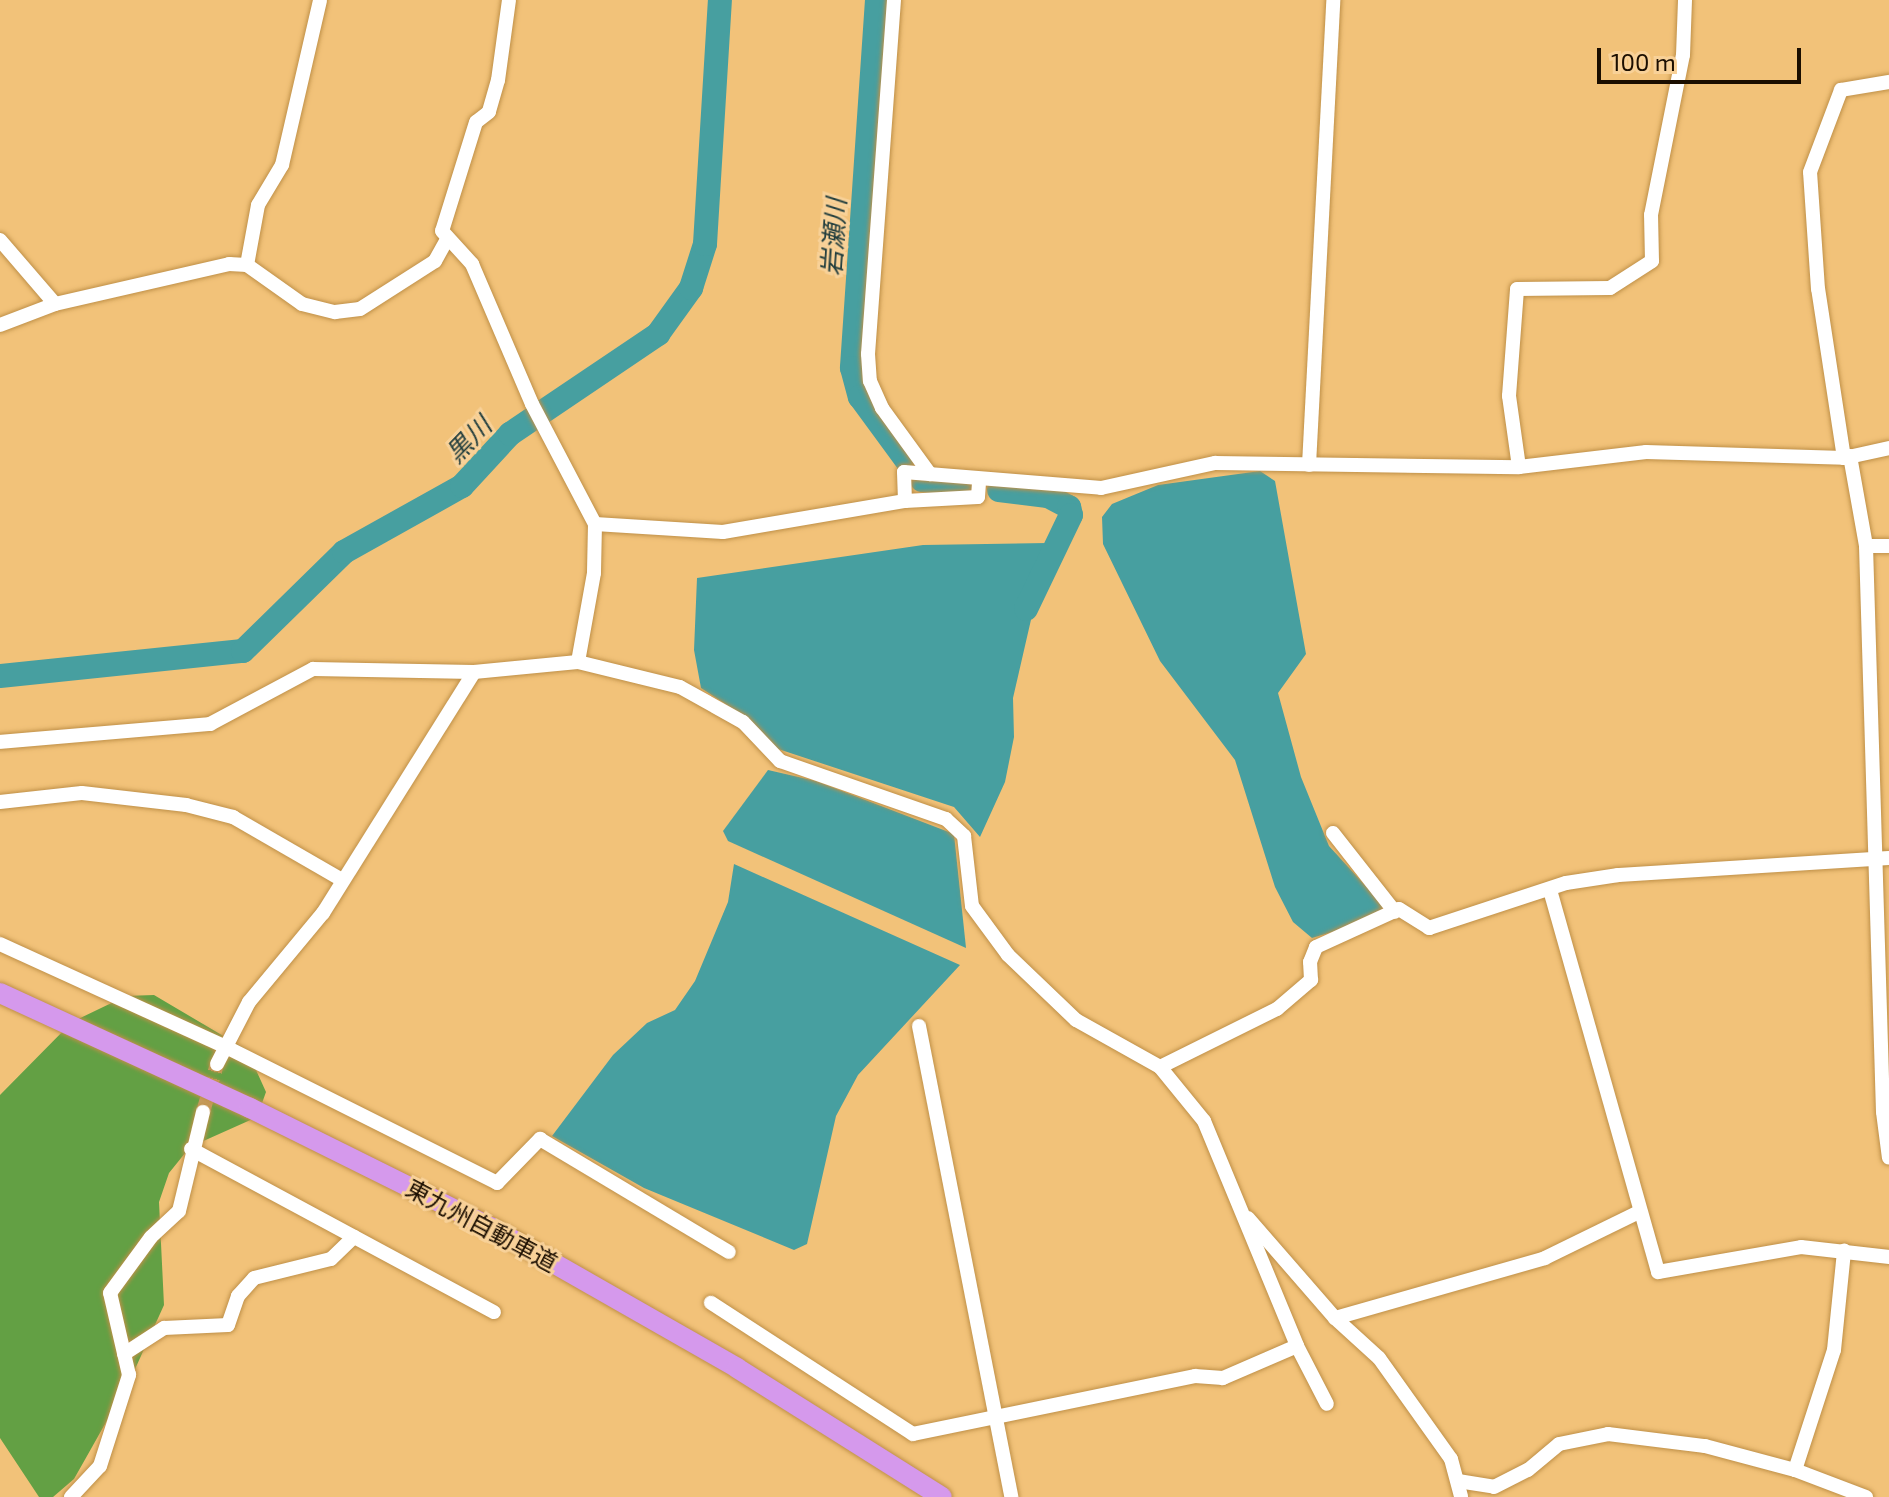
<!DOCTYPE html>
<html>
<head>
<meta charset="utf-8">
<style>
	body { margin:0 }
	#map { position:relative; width:1889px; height:1497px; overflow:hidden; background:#f2c279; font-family:"Exo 2","Noto Sans JP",sans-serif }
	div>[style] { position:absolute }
	.forest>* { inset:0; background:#63a044 }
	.water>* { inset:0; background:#479fa0 }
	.river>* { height:24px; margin:-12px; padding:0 12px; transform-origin:12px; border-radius:12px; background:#479fa0 }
	.minor-tunnel>* { height:14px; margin-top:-7px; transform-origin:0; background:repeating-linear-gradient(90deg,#c79e61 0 14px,transparent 0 21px) }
	.roads { filter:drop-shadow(0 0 2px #bf9048) drop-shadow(0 0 2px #bf9048) }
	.minor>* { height:14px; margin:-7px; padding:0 7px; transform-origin:7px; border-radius:7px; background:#fff }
	.highway>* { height:20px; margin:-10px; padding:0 10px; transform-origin:10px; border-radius:10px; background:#d599ec }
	span { translate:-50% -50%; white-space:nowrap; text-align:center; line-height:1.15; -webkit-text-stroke:6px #f8d198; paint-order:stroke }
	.street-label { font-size:24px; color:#1b0e00 }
	.water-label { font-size:26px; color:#213d3d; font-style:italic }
	.scale { position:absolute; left:1597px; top:48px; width:204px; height:36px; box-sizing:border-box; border:4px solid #1b0e00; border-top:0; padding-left:10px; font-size:24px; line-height:28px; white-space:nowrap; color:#1b0e00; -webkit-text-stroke:6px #f8d198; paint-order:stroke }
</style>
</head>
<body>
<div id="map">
	<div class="forest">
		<i style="clip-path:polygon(154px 995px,247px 1050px,266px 1092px,257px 1117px,190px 1147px,169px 1173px,159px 1202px,164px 1305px,131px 1378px,74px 1479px,53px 1497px,39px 1497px,0 1438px,0 1095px,72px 1022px,126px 996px)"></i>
	</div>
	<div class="water">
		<i style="clip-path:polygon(1260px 471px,1275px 481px,1306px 654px,1278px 693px,1301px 777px,1329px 846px,1383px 905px,1383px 910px,1352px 926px,1312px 938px,1293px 922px,1275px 887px,1235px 760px,1160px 661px,1103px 544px,1102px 517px,1112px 504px,1158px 485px)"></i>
		<i style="clip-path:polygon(1048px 543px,1022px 604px,1033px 611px,1013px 698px,1014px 737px,1005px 782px,980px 837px,954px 807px,775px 748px,750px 720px,701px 688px,694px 650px,697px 578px,923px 545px)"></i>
		<i style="clip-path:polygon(768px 770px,816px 781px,954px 834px,966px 948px,728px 841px,723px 831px)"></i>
		<i style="clip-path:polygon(734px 864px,960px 965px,858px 1075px,836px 1116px,807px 1244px,794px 1250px,644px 1188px,552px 1136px,613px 1055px,647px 1023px,675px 1010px,695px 981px,728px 902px)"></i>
	</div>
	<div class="river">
		<i style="left:877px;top:0;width:369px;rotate:93.9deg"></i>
		<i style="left:852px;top:368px;width:30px;rotate:75deg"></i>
		<i style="left:860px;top:397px;width:79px;rotate:53.7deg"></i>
		<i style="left:922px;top:480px;width:39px;rotate:7deg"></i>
		<i style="left:999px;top:490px;width:49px;rotate:7deg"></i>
		<i style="left:1048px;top:496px;width:24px;rotate:28deg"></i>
		<i style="left:1069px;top:507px;width:8px;rotate:76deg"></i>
		<i style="left:1071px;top:515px;width:104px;rotate:115.6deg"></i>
		<i style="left:0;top:676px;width:244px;rotate:-5.9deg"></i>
		<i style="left:243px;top:651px;width:141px;rotate:-44.4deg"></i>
		<i style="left:344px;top:552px;width:135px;rotate:-29.2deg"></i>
		<i style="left:462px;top:486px;width:71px;rotate:-47.3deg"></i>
		<i style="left:510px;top:434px;width:179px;rotate:-34deg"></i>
		<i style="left:658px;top:334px;width:57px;rotate:-54.3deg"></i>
		<i style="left:691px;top:288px;width:46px;rotate:-72.3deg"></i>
		<i style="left:705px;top:244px;width:244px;rotate:-86.5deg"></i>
	</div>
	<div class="minor-tunnel">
		<i style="left:203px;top:1112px;width:50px;rotate:-73.7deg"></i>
	</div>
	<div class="roads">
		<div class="minor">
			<i style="left:509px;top:0;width:81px;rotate:97.8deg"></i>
			<i style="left:498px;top:80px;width:33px;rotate:106deg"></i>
			<i style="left:489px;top:112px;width:16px;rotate:142deg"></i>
			<i style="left:476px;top:122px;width:114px;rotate:107.3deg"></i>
			<i style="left:442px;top:231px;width:45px;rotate:47.7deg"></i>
			<i style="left:472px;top:264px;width:152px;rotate:66.8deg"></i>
			<i style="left:532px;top:404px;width:136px;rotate:62.3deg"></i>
			<i style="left:595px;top:524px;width:49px;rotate:91.2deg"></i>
			<i style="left:594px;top:573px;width:90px;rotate:100.2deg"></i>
			<i style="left:894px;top:0;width:355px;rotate:94.2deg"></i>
			<i style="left:868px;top:354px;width:27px;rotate:86deg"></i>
			<i style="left:870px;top:381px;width:30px;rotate:66deg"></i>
			<i style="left:882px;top:408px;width:82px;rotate:54deg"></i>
			<i style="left:0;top:240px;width:84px;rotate:49.3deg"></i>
			<i style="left:247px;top:265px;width:61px;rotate:-79.6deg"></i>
			<i style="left:258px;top:205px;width:47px;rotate:-59deg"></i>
			<i style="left:282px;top:165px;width:169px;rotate:-77deg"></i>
			<i style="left:0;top:325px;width:59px;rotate:-20.9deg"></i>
			<i style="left:55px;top:304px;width:179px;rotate:-12.9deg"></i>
			<i style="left:229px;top:264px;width:18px;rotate:3deg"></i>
			<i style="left:247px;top:265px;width:67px;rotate:35.3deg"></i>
			<i style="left:302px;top:304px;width:34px;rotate:14deg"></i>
			<i style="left:335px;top:312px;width:25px;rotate:-7deg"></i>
			<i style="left:360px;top:309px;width:89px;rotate:-32.6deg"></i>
			<i style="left:435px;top:261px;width:25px;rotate:-61deg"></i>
			<i style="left:1850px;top:456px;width:91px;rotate:79.9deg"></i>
			<i style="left:1866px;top:546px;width:566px;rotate:88.28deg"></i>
			<i style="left:1883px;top:1112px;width:46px;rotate:82.6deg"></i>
			<i style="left:1844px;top:458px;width:171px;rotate:-98.7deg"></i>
			<i style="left:1818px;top:289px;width:117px;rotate:-93.9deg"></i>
			<i style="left:1810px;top:172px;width:88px;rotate:-69.3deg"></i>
			<i style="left:1841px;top:90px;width:49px;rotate:-9.5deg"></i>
			<i style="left:1309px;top:465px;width:466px;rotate:-87deg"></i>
			<i style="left:1519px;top:467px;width:72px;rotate:-98deg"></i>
			<i style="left:1509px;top:396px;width:107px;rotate:-85.7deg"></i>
			<i style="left:1517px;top:289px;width:93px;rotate:-0.6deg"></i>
			<i style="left:1610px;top:288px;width:50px;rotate:-32.7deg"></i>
			<i style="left:1652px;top:261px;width:46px;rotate:-91.2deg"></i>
			<i style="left:1651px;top:215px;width:163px;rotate:-78.7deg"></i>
			<i style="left:1683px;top:55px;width:55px;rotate:-87.9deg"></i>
			<i style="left:905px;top:501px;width:29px;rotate:-92deg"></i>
			<i style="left:904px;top:472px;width:198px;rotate:4.6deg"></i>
			<i style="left:1101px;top:488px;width:117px;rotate:-12.4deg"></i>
			<i style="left:1215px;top:463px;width:304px;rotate:0.8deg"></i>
			<i style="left:1519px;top:467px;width:128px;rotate:-6.7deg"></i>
			<i style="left:1646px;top:452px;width:198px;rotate:1.7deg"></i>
			<i style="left:1844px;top:458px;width:46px;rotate:-12.5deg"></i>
			<i style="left:595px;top:524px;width:128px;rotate:3.6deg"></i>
			<i style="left:723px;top:532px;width:185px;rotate:-9.7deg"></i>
			<i style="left:905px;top:501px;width:73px;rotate:-3.1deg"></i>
			<i style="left:978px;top:497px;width:16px;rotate:-86deg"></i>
			<i style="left:1866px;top:546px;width:23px"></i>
			<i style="left:0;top:742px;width:211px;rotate:-4.9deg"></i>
			<i style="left:210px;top:724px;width:117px;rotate:-28.1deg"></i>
			<i style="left:313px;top:669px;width:161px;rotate:1.1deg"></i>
			<i style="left:474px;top:672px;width:104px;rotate:-5.5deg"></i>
			<i style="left:578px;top:662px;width:105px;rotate:13.8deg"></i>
			<i style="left:680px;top:687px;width:72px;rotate:29.1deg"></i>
			<i style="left:743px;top:722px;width:54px;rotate:46.5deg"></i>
			<i style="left:780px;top:761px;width:176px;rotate:19.3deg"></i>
			<i style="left:946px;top:819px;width:25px;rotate:43deg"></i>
			<i style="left:964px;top:836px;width:70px;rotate:83.5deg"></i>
			<i style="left:972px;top:906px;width:61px;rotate:53.7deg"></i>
			<i style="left:1008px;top:955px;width:94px;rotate:43.7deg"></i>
			<i style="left:1076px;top:1020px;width:96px;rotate:29.2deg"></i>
			<i style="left:1160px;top:1067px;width:70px;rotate:50.8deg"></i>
			<i style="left:1204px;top:1121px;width:243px;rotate:67.5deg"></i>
			<i style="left:1297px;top:1346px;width:81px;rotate:156.6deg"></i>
			<i style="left:1223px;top:1378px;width:28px;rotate:-176deg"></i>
			<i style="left:1195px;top:1376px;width:288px;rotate:168.4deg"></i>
			<i style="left:913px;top:1434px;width:241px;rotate:-147deg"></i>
			<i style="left:0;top:802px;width:82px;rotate:-6.3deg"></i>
			<i style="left:82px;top:793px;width:105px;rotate:6.6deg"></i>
			<i style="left:186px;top:805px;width:49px;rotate:14.3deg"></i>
			<i style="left:233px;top:817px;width:126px;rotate:30deg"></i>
			<i style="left:1333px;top:833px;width:100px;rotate:51.9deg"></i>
			<i style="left:1550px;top:890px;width:397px;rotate:74.2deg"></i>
			<i style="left:1658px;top:1272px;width:145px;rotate:-9.9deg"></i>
			<i style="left:1801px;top:1247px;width:89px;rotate:6.5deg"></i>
			<i style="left:0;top:944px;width:244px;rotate:24.5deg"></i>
			<i style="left:222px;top:1045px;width:308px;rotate:26.6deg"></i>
			<i style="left:497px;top:1183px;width:62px;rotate:-45.7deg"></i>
			<i style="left:540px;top:1139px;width:220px;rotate:30.9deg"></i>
			<i style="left:919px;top:1026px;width:480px;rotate:78.9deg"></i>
			<i style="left:217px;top:1064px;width:70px;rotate:-62.7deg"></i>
			<i style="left:249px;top:1002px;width:116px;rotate:-50.3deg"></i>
			<i style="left:323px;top:913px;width:284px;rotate:-57.9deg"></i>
			<i style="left:1160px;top:1067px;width:131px;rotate:-26.4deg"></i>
			<i style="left:1277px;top:1009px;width:45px;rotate:-40.5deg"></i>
			<i style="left:1311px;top:980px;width:18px;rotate:-93deg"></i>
			<i style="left:1310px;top:962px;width:16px;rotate:-68deg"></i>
			<i style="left:1316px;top:947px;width:91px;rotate:-24.6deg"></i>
			<i style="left:1399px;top:909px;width:36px;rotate:32deg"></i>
			<i style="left:1429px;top:928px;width:144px;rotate:-18.2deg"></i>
			<i style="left:1566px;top:883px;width:53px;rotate:-8.7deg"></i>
			<i style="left:1618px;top:875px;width:272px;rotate:-3.6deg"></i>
			<i style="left:191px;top:1149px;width:344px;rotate:28.3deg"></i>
			<i style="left:1248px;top:1218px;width:133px;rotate:49deg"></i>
			<i style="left:1335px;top:1318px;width:59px;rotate:42.3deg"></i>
			<i style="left:1379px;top:1358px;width:124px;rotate:54.5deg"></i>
			<i style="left:1451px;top:1459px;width:39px;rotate:75deg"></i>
			<i style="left:1335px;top:1318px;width:218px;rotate:-15.9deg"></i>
			<i style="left:1545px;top:1258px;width:105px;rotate:-26.1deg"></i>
			<i style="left:1297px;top:1346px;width:65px;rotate:62.7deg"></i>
			<i style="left:124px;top:1354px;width:48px;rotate:-33deg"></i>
			<i style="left:164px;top:1328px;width:64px;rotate:-2.7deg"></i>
			<i style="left:228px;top:1325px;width:31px;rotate:-71deg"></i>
			<i style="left:238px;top:1296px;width:24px;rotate:-48deg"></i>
			<i style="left:254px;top:1278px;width:79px;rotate:-13.9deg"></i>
			<i style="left:331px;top:1259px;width:32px;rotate:-44deg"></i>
			<i style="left:1795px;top:1470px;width:126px;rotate:-72deg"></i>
			<i style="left:1834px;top:1350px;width:100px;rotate:-84.2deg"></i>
			<i style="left:1458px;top:1481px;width:36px;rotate:9deg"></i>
			<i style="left:1494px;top:1487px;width:38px;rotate:-27deg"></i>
			<i style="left:1528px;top:1470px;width:40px;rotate:-40deg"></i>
			<i style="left:1559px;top:1444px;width:50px;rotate:-11.5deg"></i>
			<i style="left:1608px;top:1434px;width:98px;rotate:7.1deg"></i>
			<i style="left:1705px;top:1446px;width:93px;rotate:14.9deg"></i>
			<i style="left:1795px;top:1470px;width:76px;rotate:20.8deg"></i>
			<i style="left:71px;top:1497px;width:42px;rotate:-46.9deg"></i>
			<i style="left:100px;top:1466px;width:96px;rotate:-72.3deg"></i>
			<i style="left:129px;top:1375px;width:84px;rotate:-103deg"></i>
			<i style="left:110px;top:1293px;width:69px;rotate:-53.8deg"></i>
			<i style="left:151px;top:1237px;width:38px;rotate:-43deg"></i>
			<i style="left:179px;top:1211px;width:102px;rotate:-76.4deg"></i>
		</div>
		<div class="highway">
			<i style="left:0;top:993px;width:275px;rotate:24.7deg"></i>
			<i style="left:250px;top:1108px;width:270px;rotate:26.4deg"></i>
			<i style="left:492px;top:1228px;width:282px;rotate:29.7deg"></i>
			<i style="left:737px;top:1368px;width:242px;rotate:32.2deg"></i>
		</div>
	</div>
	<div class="street-label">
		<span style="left:482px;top:1225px;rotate:28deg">東九州自動車道</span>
	</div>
	<div class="water-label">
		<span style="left:833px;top:237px;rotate:-86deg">岩瀬川</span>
		<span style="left:468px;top:439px;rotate:-46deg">黒川</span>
	</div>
	<div class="scale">100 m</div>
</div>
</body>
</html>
